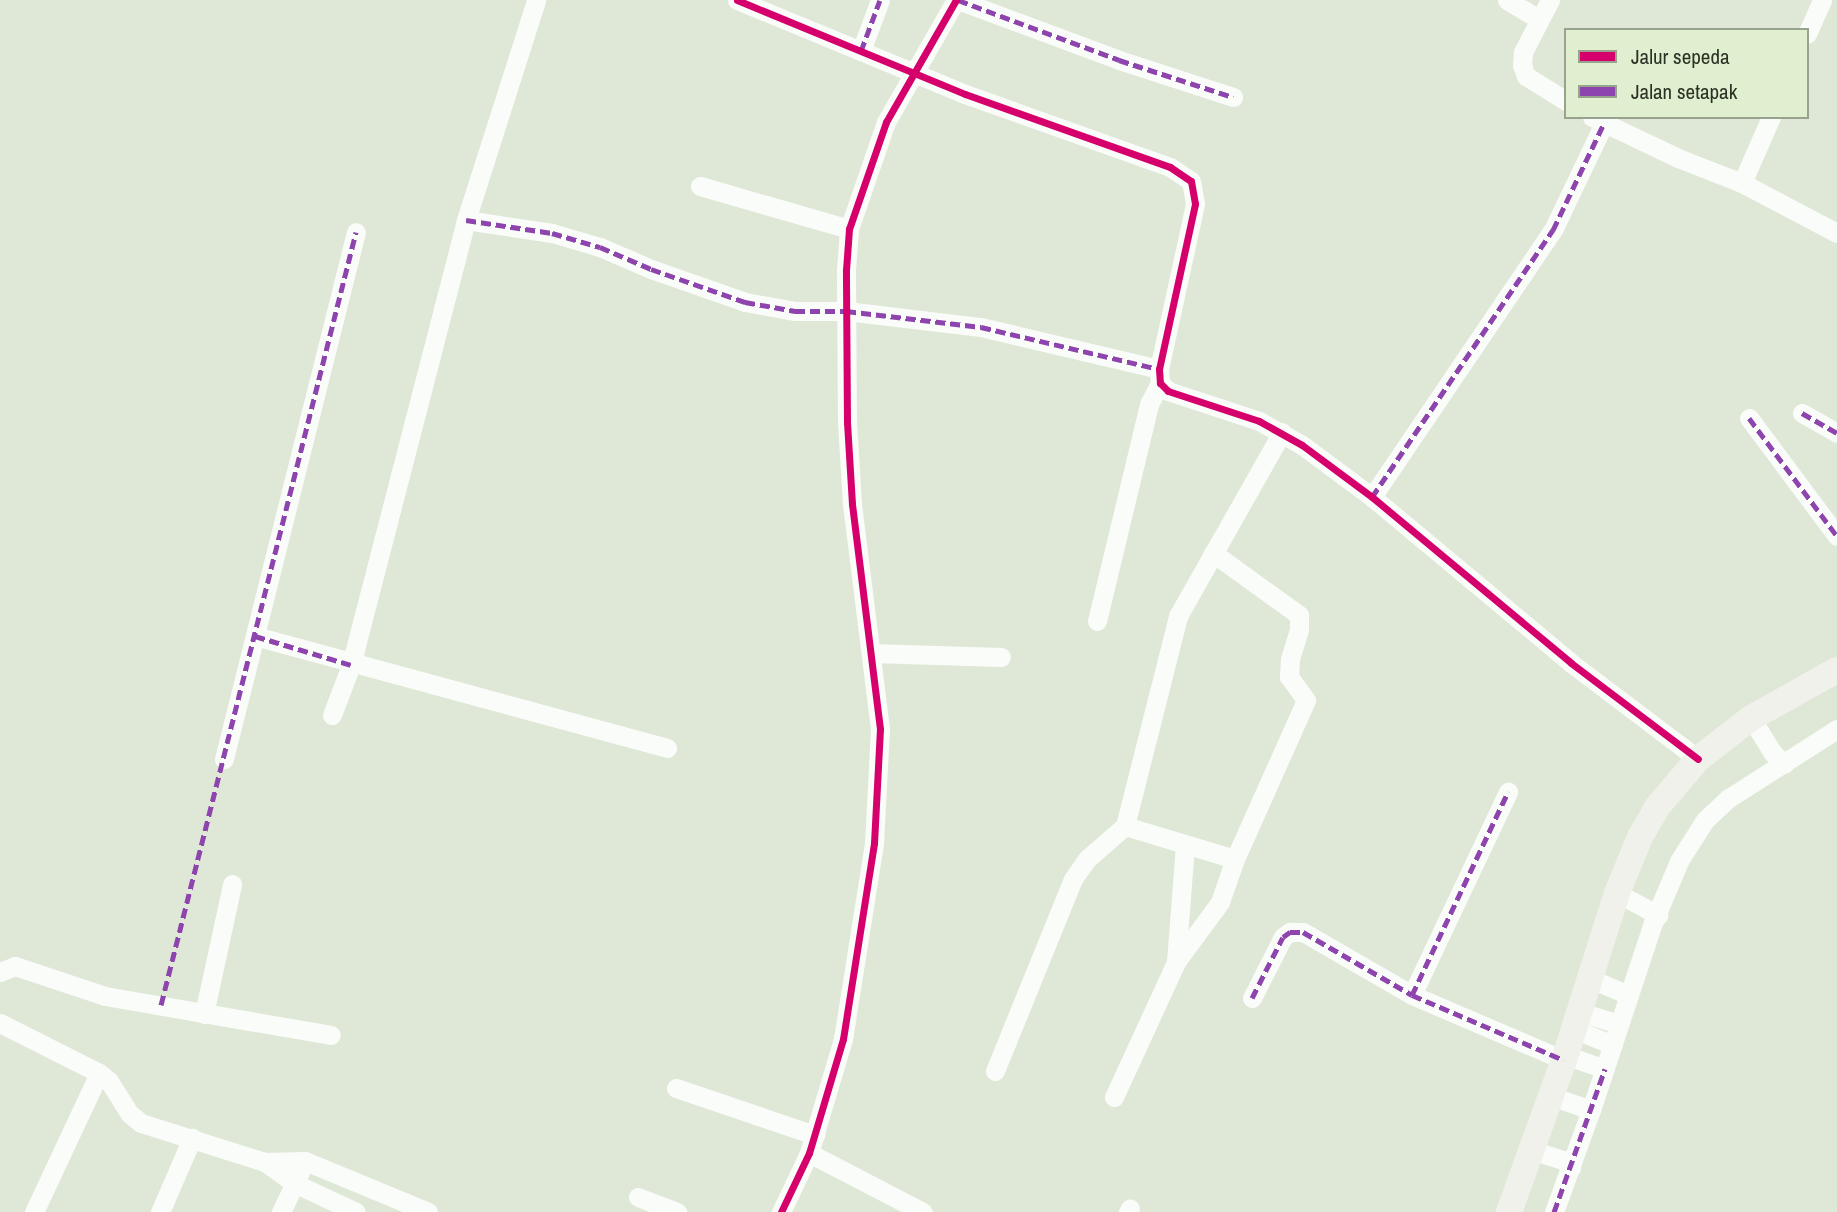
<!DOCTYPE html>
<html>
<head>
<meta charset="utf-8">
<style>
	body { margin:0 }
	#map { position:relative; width:1837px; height:1212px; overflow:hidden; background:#dfe8d7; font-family:"Archivo Narrow",sans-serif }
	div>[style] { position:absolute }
	.street>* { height:19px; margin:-9.5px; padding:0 9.5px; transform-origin:9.5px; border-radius:9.5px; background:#fafcf9 }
	.secondary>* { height:26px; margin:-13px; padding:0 13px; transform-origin:13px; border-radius:13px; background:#f0f1eb }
	.quiet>* { height:5px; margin-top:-2.5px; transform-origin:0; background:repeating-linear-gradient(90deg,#8e44ad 0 10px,transparent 0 15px) }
	.cycleway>* { height:7px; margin:-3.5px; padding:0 3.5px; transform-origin:3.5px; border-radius:3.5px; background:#d6006c }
	span { translate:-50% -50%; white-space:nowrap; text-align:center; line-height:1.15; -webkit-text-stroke:5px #dfefd0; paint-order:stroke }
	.legend { position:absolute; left:1564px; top:28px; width:245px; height:91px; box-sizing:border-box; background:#dfefd0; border:2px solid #97a38c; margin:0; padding:9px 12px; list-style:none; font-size:21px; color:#2b3125 }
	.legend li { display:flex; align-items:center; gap:14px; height:35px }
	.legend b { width:35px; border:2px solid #97a38c }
</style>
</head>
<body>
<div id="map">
	<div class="street">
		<i style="left:737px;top:0;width:247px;rotate:22.4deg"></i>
		<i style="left:965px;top:94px;width:218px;rotate:19.6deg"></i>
		<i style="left:1170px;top:167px;width:25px;rotate:34deg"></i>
		<i style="left:1191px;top:181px;width:23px;rotate:80deg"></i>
		<i style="left:1195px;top:204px;width:169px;rotate:102.3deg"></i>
		<i style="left:1159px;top:369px;width:14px;rotate:86deg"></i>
		<i style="left:1160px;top:383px;width:11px;rotate:45deg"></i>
		<i style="left:1168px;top:391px;width:96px;rotate:18.2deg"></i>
		<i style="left:1259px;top:421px;width:49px;rotate:29.2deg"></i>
		<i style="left:1302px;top:445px;width:87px;rotate:36.6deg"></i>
		<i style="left:1372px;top:497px;width:259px;rotate:39.8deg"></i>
		<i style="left:1571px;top:663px;width:159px;rotate:37.1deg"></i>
		<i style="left:958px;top:0;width:172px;rotate:20.4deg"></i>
		<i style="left:1119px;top:60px;width:120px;rotate:18deg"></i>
		<i style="left:1507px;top:0;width:37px;rotate:31deg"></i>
		<i style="left:1550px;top:0;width:59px;rotate:117.4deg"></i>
		<i style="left:1523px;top:52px;width:13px;rotate:94deg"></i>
		<i style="left:1522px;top:65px;width:12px;rotate:70deg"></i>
		<i style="left:1526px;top:76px;width:47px;rotate:32deg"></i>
		<i style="left:1807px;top:34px;width:37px;rotate:-66deg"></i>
		<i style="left:861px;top:51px;width:54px;rotate:-69.6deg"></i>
		<i style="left:1592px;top:117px;width:95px;rotate:25.5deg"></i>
		<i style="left:1678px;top:158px;width:69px;rotate:21.3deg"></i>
		<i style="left:1742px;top:183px;width:107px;rotate:27.8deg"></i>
		<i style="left:1742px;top:183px;width:72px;rotate:-66.3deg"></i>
		<i style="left:700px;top:186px;width:155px;rotate:16.1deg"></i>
		<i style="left:466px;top:220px;width:87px;rotate:8.6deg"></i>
		<i style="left:552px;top:233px;width:50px;rotate:16.3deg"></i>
		<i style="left:600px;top:247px;width:56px;rotate:23.3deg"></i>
		<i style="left:651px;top:269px;width:100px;rotate:19.3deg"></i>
		<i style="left:745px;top:302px;width:51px;rotate:10.2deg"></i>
		<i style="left:795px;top:311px;width:51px"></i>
		<i style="left:846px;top:311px;width:136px;rotate:6.8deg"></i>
		<i style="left:981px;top:327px;width:183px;rotate:13.3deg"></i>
		<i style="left:1802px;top:413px;width:40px;rotate:29.7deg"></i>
		<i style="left:1749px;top:418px;width:147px;rotate:53.3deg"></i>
		<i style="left:1372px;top:497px;width:323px;rotate:-55.9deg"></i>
		<i style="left:1553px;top:230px;width:116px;rotate:-64.5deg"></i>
		<i style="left:1097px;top:621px;width:223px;rotate:-76.5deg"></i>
		<i style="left:1149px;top:404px;width:24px;rotate:-62deg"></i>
		<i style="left:255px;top:636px;width:427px;rotate:15.2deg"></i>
		<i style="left:872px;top:653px;width:129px;rotate:1.8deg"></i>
		<i style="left:332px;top:715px;width:53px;rotate:-69.2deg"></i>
		<i style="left:351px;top:665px;width:460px;rotate:-75.5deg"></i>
		<i style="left:466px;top:220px;width:231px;rotate:-72.3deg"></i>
		<i style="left:1751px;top:718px;width:40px;rotate:58deg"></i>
		<i style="left:1772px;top:752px;width:17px;rotate:45deg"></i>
		<i style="left:224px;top:759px;width:543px;rotate:-75.94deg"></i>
		<i style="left:1125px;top:826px;width:115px;rotate:16.7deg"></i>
		<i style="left:1617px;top:893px;width:47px;rotate:28.2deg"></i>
		<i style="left:1176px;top:962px;width:118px;rotate:-85.6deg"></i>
		<i style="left:0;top:972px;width:16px;rotate:-22deg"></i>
		<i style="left:15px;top:966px;width:95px;rotate:18.4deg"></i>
		<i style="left:105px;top:996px;width:229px;rotate:9.8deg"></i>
		<i style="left:1591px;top:979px;width:41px;rotate:22.8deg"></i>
		<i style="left:1412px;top:995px;width:225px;rotate:-64.7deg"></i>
		<i style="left:1252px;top:998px;width:68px;rotate:-63.1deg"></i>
		<i style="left:1283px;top:937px;width:9px;rotate:-36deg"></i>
		<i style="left:1290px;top:932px;width:13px"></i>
		<i style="left:1303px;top:932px;width:126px;rotate:30deg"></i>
		<i style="left:1412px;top:995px;width:165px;rotate:23.2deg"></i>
		<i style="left:1580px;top:1012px;width:41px;rotate:17.1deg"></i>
		<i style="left:204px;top:1014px;width:133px;rotate:-77.8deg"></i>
		<i style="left:0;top:1023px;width:111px;rotate:26.8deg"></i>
		<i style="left:99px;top:1073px;width:13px;rotate:39deg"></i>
		<i style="left:109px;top:1081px;width:39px;rotate:58deg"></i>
		<i style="left:130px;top:1114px;width:14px;rotate:39deg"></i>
		<i style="left:141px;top:1123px;width:130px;rotate:17.5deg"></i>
		<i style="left:265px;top:1162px;width:36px;rotate:36deg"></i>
		<i style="left:294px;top:1183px;width:68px;rotate:25.1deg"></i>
		<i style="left:1574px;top:1029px;width:42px;rotate:22.3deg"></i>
		<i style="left:1565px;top:1055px;width:42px;rotate:19.3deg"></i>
		<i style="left:995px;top:1071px;width:207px;rotate:-67.9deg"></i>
		<i style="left:1073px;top:879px;width:24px;rotate:-55deg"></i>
		<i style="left:1087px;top:859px;width:50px;rotate:-41deg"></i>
		<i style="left:1125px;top:826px;width:217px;rotate:-75.8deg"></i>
		<i style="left:1178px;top:616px;width:211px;rotate:-60.5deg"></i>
		<i style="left:676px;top:1088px;width:147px;rotate:18.7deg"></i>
		<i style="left:1551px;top:1096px;width:42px;rotate:19.3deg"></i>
		<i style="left:1114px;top:1097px;width:149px;rotate:-65.3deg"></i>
		<i style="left:1176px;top:962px;width:74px;rotate:-53.7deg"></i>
		<i style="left:1220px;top:902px;width:46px;rotate:-70.8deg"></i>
		<i style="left:1235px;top:859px;width:174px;rotate:-65.9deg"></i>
		<i style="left:1306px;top:700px;width:29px;rotate:-126deg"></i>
		<i style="left:1289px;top:677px;width:18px;rotate:-87deg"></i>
		<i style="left:1290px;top:659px;width:31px;rotate:-73deg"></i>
		<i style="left:1299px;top:629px;width:14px;rotate:-90deg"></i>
		<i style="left:1299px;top:615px;width:106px;rotate:-144.2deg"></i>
		<i style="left:1532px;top:1150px;width:33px;rotate:18deg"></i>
		<i style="left:1563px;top:1160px;width:11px;rotate:41deg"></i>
		<i style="left:809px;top:1153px;width:128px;rotate:27.4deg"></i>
		<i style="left:265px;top:1162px;width:40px;rotate:-1.4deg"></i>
		<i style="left:305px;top:1161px;width:133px;rotate:22.5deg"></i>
		<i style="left:638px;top:1197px;width:42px;rotate:21deg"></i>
		<i style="left:34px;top:1212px;width:153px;rotate:-64.9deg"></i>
		<i style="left:160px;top:1212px;width:81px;rotate:-66.6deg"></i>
		<i style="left:281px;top:1212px;width:44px;rotate:-64.6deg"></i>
		<i style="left:781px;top:1212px;width:65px;rotate:-64.6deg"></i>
		<i style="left:809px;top:1153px;width:119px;rotate:-73.4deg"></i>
		<i style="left:843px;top:1039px;width:198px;rotate:-81deg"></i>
		<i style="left:874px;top:843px;width:114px;rotate:-87deg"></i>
		<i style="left:880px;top:729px;width:227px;rotate:-97.1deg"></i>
		<i style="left:852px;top:504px;width:81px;rotate:-93.5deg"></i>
		<i style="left:847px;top:423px;width:153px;rotate:-90.4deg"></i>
		<i style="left:846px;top:270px;width:41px;rotate:-85.8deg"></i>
		<i style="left:849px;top:229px;width:113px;rotate:-70.9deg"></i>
		<i style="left:886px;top:122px;width:141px;rotate:-60.2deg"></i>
		<i style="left:1128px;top:1212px;width:4px;rotate:-63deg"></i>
		<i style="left:1554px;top:1212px;width:109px;rotate:-70.1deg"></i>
		<i style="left:1591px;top:1110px;width:197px;rotate:-71.7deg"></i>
		<i style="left:1653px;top:923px;width:67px;rotate:-67.2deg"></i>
		<i style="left:1679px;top:861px;width:49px;rotate:-57.6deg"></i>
		<i style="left:1705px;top:820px;width:33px;rotate:-43deg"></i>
		<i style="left:1729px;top:798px;width:128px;rotate:-32.6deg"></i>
	</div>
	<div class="secondary">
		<i style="left:1509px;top:1212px;width:162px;rotate:-70.1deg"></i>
		<i style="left:1564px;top:1060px;width:175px;rotate:-72.4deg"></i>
		<i style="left:1617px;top:893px;width:61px;rotate:-67.7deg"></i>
		<i style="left:1640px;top:837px;width:36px;rotate:-60deg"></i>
		<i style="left:1658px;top:806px;width:62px;rotate:-49.6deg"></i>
		<i style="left:1698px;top:759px;width:67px;rotate:-37.7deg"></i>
		<i style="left:1751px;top:718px;width:98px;rotate:-29.2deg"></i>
	</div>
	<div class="quiet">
		<i style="left:958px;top:0;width:172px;rotate:20.4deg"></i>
		<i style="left:1119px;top:60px;width:120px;rotate:18deg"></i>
		<i style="left:861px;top:51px;width:54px;rotate:-69.6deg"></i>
		<i style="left:466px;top:220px;width:87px;rotate:8.6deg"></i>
		<i style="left:552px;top:233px;width:50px;rotate:16.3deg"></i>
		<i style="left:600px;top:247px;width:56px;rotate:23.3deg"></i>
		<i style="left:651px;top:269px;width:100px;rotate:19.3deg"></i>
		<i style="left:745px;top:302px;width:51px;rotate:10.2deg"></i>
		<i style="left:795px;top:311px;width:51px"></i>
		<i style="left:846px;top:311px;width:136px;rotate:6.8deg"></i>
		<i style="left:981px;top:327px;width:183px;rotate:13.3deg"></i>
		<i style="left:1802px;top:413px;width:40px;rotate:29.7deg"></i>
		<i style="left:1749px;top:418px;width:147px;rotate:53.3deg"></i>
		<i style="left:1372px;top:497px;width:323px;rotate:-55.9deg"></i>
		<i style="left:1553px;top:230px;width:116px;rotate:-64.5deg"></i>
		<i style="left:255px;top:636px;width:100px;rotate:16.8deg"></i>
		<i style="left:1412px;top:995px;width:225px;rotate:-64.7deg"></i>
		<i style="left:1252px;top:998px;width:68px;rotate:-63.1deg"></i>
		<i style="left:1283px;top:937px;width:9px;rotate:-36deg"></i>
		<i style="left:1290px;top:932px;width:13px"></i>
		<i style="left:1303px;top:932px;width:126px;rotate:30deg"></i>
		<i style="left:1412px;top:995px;width:165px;rotate:23.2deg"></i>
		<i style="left:161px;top:1005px;width:797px;rotate:-75.84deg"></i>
		<i style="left:1554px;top:1212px;width:152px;rotate:-70.4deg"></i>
	</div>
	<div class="cycleway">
		<i style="left:737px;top:0;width:247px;rotate:22.4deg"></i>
		<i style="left:965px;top:94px;width:218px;rotate:19.6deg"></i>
		<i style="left:1170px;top:167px;width:25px;rotate:34deg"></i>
		<i style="left:1191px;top:181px;width:23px;rotate:80deg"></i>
		<i style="left:1195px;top:204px;width:169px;rotate:102.3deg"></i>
		<i style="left:1159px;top:369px;width:14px;rotate:86deg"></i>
		<i style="left:1160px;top:383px;width:11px;rotate:45deg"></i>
		<i style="left:1168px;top:391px;width:96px;rotate:18.2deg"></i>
		<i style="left:1259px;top:421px;width:49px;rotate:29.2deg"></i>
		<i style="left:1302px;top:445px;width:87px;rotate:36.6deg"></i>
		<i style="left:1372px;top:497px;width:259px;rotate:39.8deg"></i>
		<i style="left:1571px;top:663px;width:159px;rotate:37.1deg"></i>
		<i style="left:781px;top:1212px;width:65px;rotate:-64.6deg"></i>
		<i style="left:809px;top:1153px;width:119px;rotate:-73.4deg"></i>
		<i style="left:843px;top:1039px;width:198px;rotate:-81deg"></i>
		<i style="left:874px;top:843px;width:114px;rotate:-87deg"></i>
		<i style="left:880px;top:729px;width:227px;rotate:-97.1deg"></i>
		<i style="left:852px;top:504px;width:81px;rotate:-93.5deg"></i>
		<i style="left:847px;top:423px;width:153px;rotate:-90.4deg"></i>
		<i style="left:846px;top:270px;width:41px;rotate:-85.8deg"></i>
		<i style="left:849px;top:229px;width:113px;rotate:-70.9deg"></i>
		<i style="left:886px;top:122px;width:141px;rotate:-60.2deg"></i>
	</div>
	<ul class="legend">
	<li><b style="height:9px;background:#d6006c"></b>Jalur sepeda</li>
	<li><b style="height:9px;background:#8e44ad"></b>Jalan setapak</li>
	</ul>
</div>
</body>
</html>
